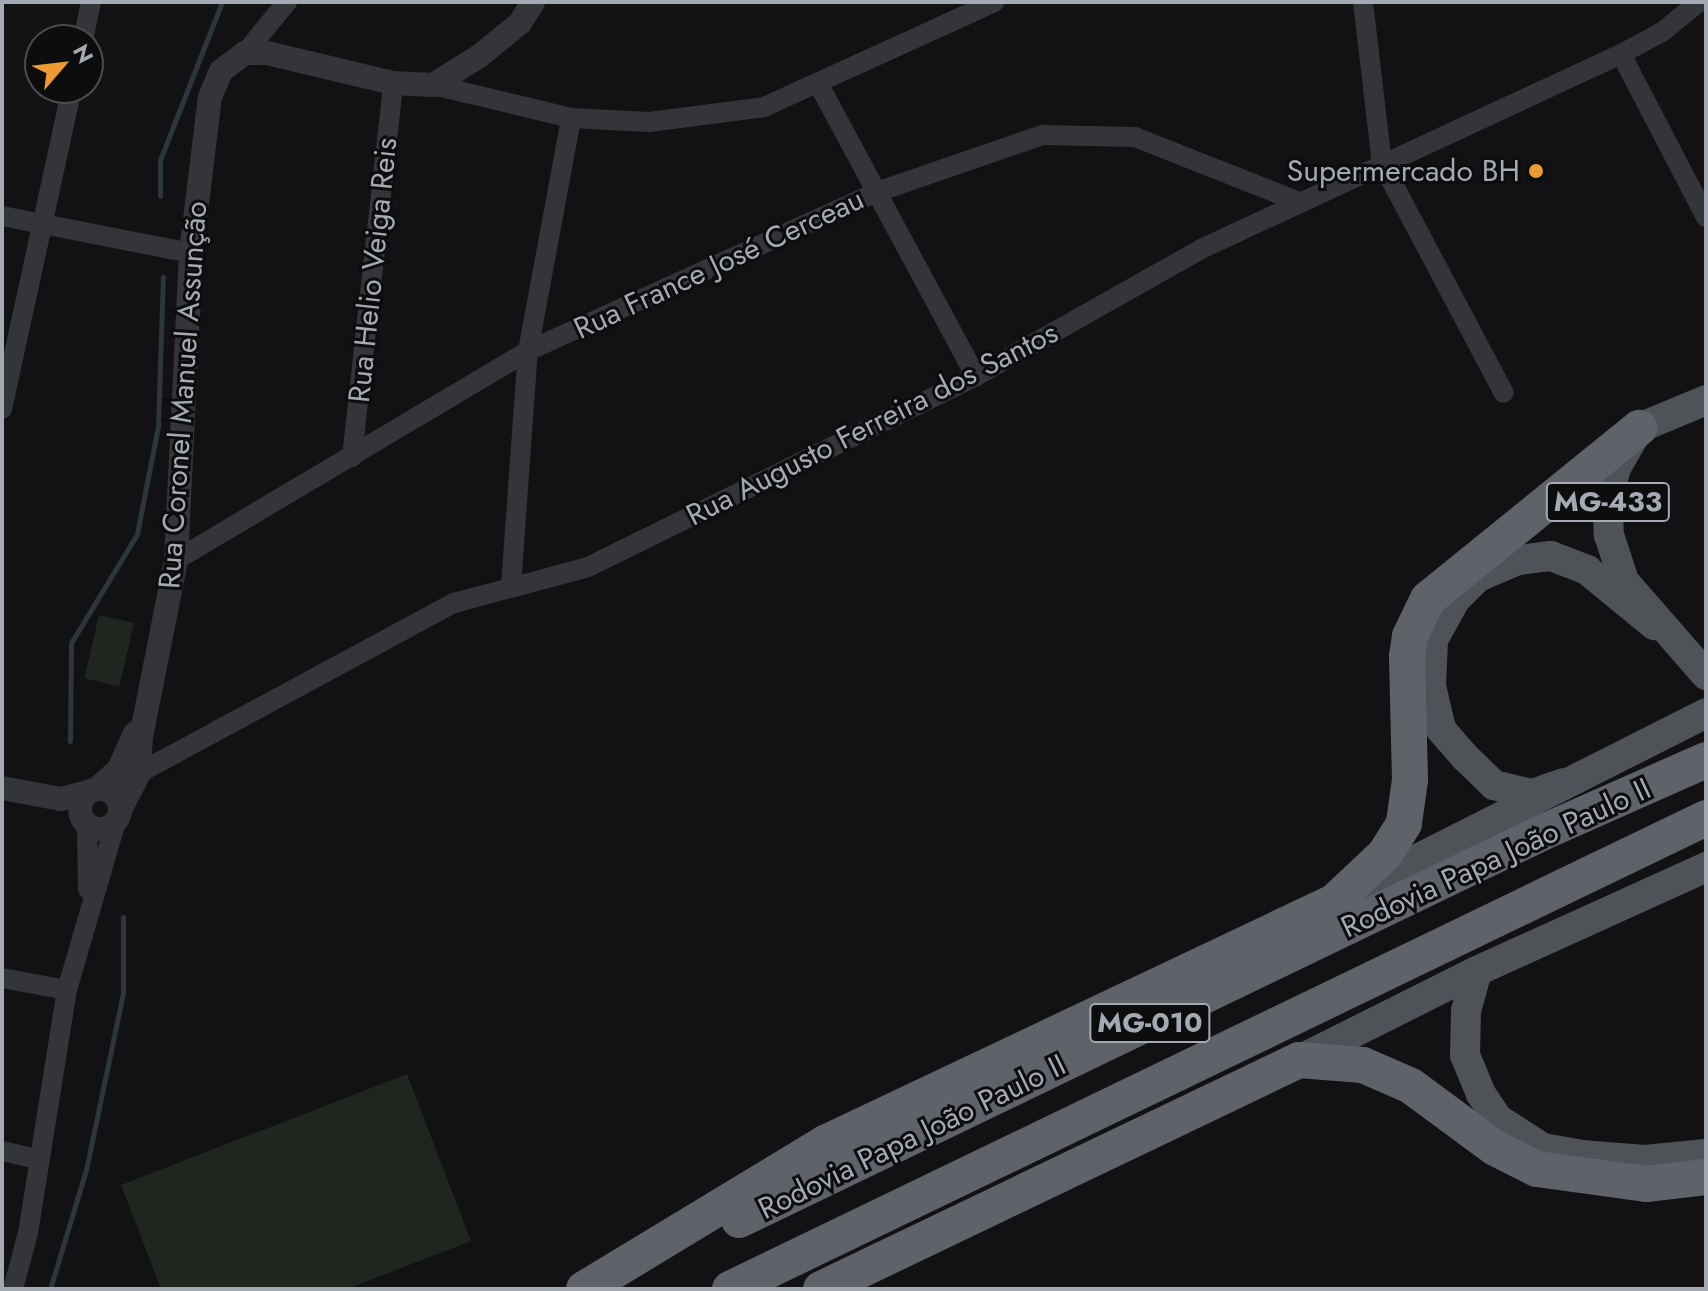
<!DOCTYPE html>
<html>
<head>
<meta charset="utf-8">
<style>
	body { margin:0 }
	#map { position:relative; width:1708px; height:1291px; overflow:hidden; background:#121214; font-family:Jost,sans-serif }
	div>[style] { position:absolute }
	.green>* { inset:0; background:#1e261f; transform-origin:0 0 }
	.stream>* { height:5px; margin:-2.5px; padding:0 2.5px; transform-origin:2.5px; border-radius:2.5px; background:#2c363c }
	.minor>* { height:20px; margin:-10px; padding:0 10px; transform-origin:10px; border-radius:10px; background:#333538 }
	.tertiary>* { height:24px; margin:-12px; padding:0 12px; transform-origin:12px; border-radius:12px; background:#333538 }
	.tertiary>.ring { margin:-12px; padding:0; box-sizing:content-box; background:none; border:24px solid #333538; border-radius:50% }
	.primary>* { height:30px; margin:-15px; padding:0 15px; transform-origin:15px; border-radius:15px; background:#4f5257 }
	.motorway>* { height:36px; margin:-18px; padding:0 18px; transform-origin:18px; border-radius:18px; background:#5f6369 }
	.dots>* { width:22px; height:22px; translate:-50% -50%; box-sizing:border-box; border:4px solid #0d0d0e; border-radius:50% }
	span { translate:-50% -50%; white-space:nowrap; text-align:center; line-height:1.15; -webkit-text-stroke:6px #0d0d0e; paint-order:stroke }
	.shield-label span { padding:2px 6px; background:#0d0d0e; border:2px solid; border-radius:6px; -webkit-text-stroke-width:0 }
	.shield-label { font-size:28px; color:#a4aab4; font-weight:700 }
	.poi-label { font-size:30px; color:#a4aab4 }
	.right { translate:-100% -50%; text-align:right }
	.street-label { font-size:30px; color:#a4aab4 }
	.frame { position:absolute; inset:0; border:4px solid #a4aab4; pointer-events:none }
	.north { position:absolute; left:24px; top:24px; width:80px; height:80px; box-sizing:border-box; background:#0d0d0e; border:2px solid #494c50; border-radius:50%; rotate:62deg; font-size:22px; font-weight:700; line-height:32px; text-align:center; color:#a4aab4 }
	.north::after { content:''; display:block; margin:auto; width:28px; height:36px; background:#eb9b32; clip-path:polygon(50% 0,100% 100%,50% 72%,0 100%) }
</style>
</head>
<body>
<div id="map">
	<div class="green">
		<i style="left:99px;top:615px;width:36px;height:65px;rotate:13deg"></i>
		<i style="clip-path:polygon(407px 1074px,471px 1241px,347px 1289px,161px 1289px,121px 1185px)"></i>
	</div>
	<div class="stream">
		<i style="left:160px;top:196px;width:36px;rotate:-90deg"></i>
		<i style="left:160px;top:160px;width:170px;rotate:-68.6deg"></i>
		<i style="left:70px;top:741px;width:98px;rotate:-89.4deg"></i>
		<i style="left:71px;top:643px;width:127px;rotate:-58.8deg"></i>
		<i style="left:137px;top:534px;width:110px;rotate:-79deg"></i>
		<i style="left:158px;top:426px;width:149px;rotate:-88.1deg"></i>
		<i style="left:50px;top:1289px;width:124px;rotate:-73.2deg"></i>
		<i style="left:86px;top:1170px;width:181px;rotate:-78.2deg"></i>
		<i style="left:123px;top:993px;width:76px;rotate:-90deg"></i>
	</div>
	<div class="minor">
		<i style="left:1363px;top:2px;width:162px;rotate:83.3deg"></i>
		<i style="left:1382px;top:163px;width:260px;rotate:62.1deg"></i>
		<i style="left:83px;top:40px;width:39px;rotate:-78deg"></i>
		<i style="left:245px;top:53px;width:66px;rotate:-50.5deg"></i>
		<i style="left:1621px;top:54px;width:184px;rotate:62.5deg"></i>
		<i style="left:433px;top:85px;width:142px;rotate:13.4deg"></i>
		<i style="left:571px;top:118px;width:78px;rotate:2.9deg"></i>
		<i style="left:649px;top:122px;width:116px;rotate:-7.4deg"></i>
		<i style="left:764px;top:107px;width:253px;rotate:-24.5deg"></i>
		<i style="left:819px;top:85px;width:331px;rotate:61.7deg"></i>
		<i style="left:2px;top:216px;width:193px;rotate:11.1deg"></i>
		<i style="left:2px;top:409px;width:329px;rotate:-77.7deg"></i>
		<i style="left:352px;top:457px;width:376px;rotate:-83.7deg"></i>
		<i style="left:176px;top:560px;width:409px;rotate:-30.7deg"></i>
		<i style="left:528px;top:351px;width:384px;rotate:-24.5deg"></i>
		<i style="left:877px;top:192px;width:176px;rotate:-19deg"></i>
		<i style="left:1043px;top:135px;width:92px;rotate:1.2deg"></i>
		<i style="left:1135px;top:137px;width:176px;rotate:21.6deg"></i>
		<i style="left:511px;top:586px;width:236px;rotate:-85.9deg"></i>
		<i style="left:528px;top:351px;width:237px;rotate:-79.5deg"></i>
		<i style="left:127px;top:771px;width:12px;rotate:9deg"></i>
		<i style="left:139px;top:773px;width:358px;rotate:-28.4deg"></i>
		<i style="left:454px;top:603px;width:139px;rotate:-15deg"></i>
		<i style="left:588px;top:567px;width:432px;rotate:-26.2deg"></i>
		<i style="left:976px;top:376px;width:258px;rotate:-29.4deg"></i>
		<i style="left:1201px;top:249px;width:463px;rotate:-24.9deg"></i>
		<i style="left:1621px;top:54px;width:47px;rotate:-28.2deg"></i>
		<i style="left:1662px;top:32px;width:48px;rotate:-39deg"></i>
		<i style="left:87px;top:825px;width:64px;rotate:89.1deg"></i>
		<i style="left:2px;top:978px;width:66px;rotate:10.5deg"></i>
		<i style="left:2px;top:1151px;width:37px;rotate:13deg"></i>
		<i style="left:13px;top:1289px;width:58px;rotate:-75deg"></i>
		<i style="left:28px;top:1233px;width:246px;rotate:-80.9deg"></i>
		<i style="left:67px;top:990px;width:176px;rotate:-73.8deg"></i>
	</div>
	<div class="tertiary">
		<i style="left:2px;top:788px;width:60px;rotate:10.6deg"></i>
		<i style="left:61px;top:799px;width:28px;rotate:-15deg"></i>
		<i class="ring" style="left:80px;top:789px;width:16px;height:16px"></i>
		<i style="left:97px;top:789px;width:30px;rotate:-42deg"></i>
		<i style="left:119px;top:769px;width:39px;rotate:-66deg"></i>
		<i style="left:120px;top:810px;width:42px;rotate:-62.8deg"></i>
		<i style="left:139px;top:773px;width:36px;rotate:-87deg"></i>
		<i style="left:141px;top:737px;width:180px;rotate:-78.8deg"></i>
		<i style="left:176px;top:560px;width:307px;rotate:-87.2deg"></i>
		<i style="left:191px;top:253px;width:157px;rotate:-83.1deg"></i>
		<i style="left:210px;top:97px;width:28px;rotate:-67deg"></i>
		<i style="left:221px;top:71px;width:30px;rotate:-37deg"></i>
		<i style="left:245px;top:53px;width:22px"></i>
		<i style="left:267px;top:53px;width:130px;rotate:13.4deg"></i>
		<i style="left:393px;top:83px;width:40px;rotate:2.9deg"></i>
		<i style="left:433px;top:85px;width:53px;rotate:-31.9deg"></i>
		<i style="left:478px;top:57px;width:54px;rotate:-39deg"></i>
		<i style="left:520px;top:23px;width:25px;rotate:-58deg"></i>
	</div>
	<div class="primary">
		<i style="left:1706px;top:400px;width:73px;rotate:157.3deg"></i>
		<i style="left:1639px;top:428px;width:46px;rotate:119.9deg"></i>
		<i style="left:1616px;top:468px;width:29px;rotate:106deg"></i>
		<i style="left:1608px;top:496px;width:39px;rotate:89deg"></i>
		<i style="left:1609px;top:535px;width:48px;rotate:71.9deg"></i>
		<i style="left:1624px;top:581px;width:125px;rotate:48.9deg"></i>
		<i style="left:1564px;top:783px;width:34px;rotate:161deg"></i>
		<i style="left:1532px;top:794px;width:39px;rotate:-167deg"></i>
		<i style="left:1494px;top:785px;width:40px;rotate:-136deg"></i>
		<i style="left:1465px;top:757px;width:37px;rotate:-131deg"></i>
		<i style="left:1441px;top:729px;width:44px;rotate:-103.1deg"></i>
		<i style="left:1431px;top:686px;width:46px;rotate:-87.5deg"></i>
		<i style="left:1433px;top:640px;width:46px;rotate:-61.2deg"></i>
		<i style="left:1455px;top:600px;width:33px;rotate:-45deg"></i>
		<i style="left:1478px;top:577px;width:43px;rotate:-23deg"></i>
		<i style="left:1518px;top:560px;width:33px;rotate:-7deg"></i>
		<i style="left:1551px;top:556px;width:39px;rotate:21deg"></i>
		<i style="left:1587px;top:570px;width:87px;rotate:39.4deg"></i>
		<i style="left:1362px;top:887px;width:386px;rotate:-26.8deg"></i>
		<i style="left:1477px;top:971px;width:41px;rotate:105.4deg"></i>
		<i style="left:1466px;top:1011px;width:44px;rotate:91.3deg"></i>
		<i style="left:1465px;top:1055px;width:42px;rotate:67.7deg"></i>
		<i style="left:1481px;top:1094px;width:30px;rotate:56deg"></i>
		<i style="left:1498px;top:1119px;width:54px;rotate:32.8deg"></i>
		<i style="left:1543px;top:1148px;width:39px;rotate:10deg"></i>
		<i style="left:1581px;top:1155px;width:64px;rotate:4.5deg"></i>
		<i style="left:1645px;top:1160px;width:61px;rotate:-5.6deg"></i>
		<i style="left:1299px;top:1060px;width:199px;rotate:-26.6deg"></i>
		<i style="left:1477px;top:971px;width:252px;rotate:-24.4deg"></i>
	</div>
	<div class="motorway">
		<i style="left:739px;top:1220px;width:898px;rotate:-25.74deg"></i>
		<i style="left:1548px;top:830px;width:173px;rotate:-23.9deg"></i>
		<i style="left:584px;top:1289px;width:282px;rotate:-31.2deg"></i>
		<i style="left:825px;top:1143px;width:563px;rotate:-25.34deg"></i>
		<i style="left:1334px;top:902px;width:70px;rotate:-43.3deg"></i>
		<i style="left:1385px;top:854px;width:36px;rotate:-58deg"></i>
		<i style="left:1404px;top:823px;width:43px;rotate:-82.1deg"></i>
		<i style="left:1410px;top:780px;width:123px;rotate:-91.4deg"></i>
		<i style="left:1407px;top:657px;width:21px;rotate:-82deg"></i>
		<i style="left:1410px;top:636px;width:41px;rotate:-64.1deg"></i>
		<i style="left:1428px;top:599px;width:272px;rotate:-39deg"></i>
		<i style="left:730px;top:1289px;width:1084px;rotate:-25.76deg"></i>
		<i style="left:821px;top:1289px;width:530px;rotate:-25.6deg"></i>
		<i style="left:1299px;top:1060px;width:64px;rotate:4.5deg"></i>
		<i style="left:1363px;top:1065px;width:52px;rotate:23.6deg"></i>
		<i style="left:1411px;top:1086px;width:104px;rotate:36.4deg"></i>
		<i style="left:1495px;top:1148px;width:47px;rotate:26.6deg"></i>
		<i style="left:1537px;top:1169px;width:110px;rotate:7.8deg"></i>
		<i style="left:1646px;top:1184px;width:60px;rotate:-6.7deg"></i>
	</div>
	<div class="dots">
		<i style="left:1536px;top:171px;background:#eb9b32"></i>
	</div>
	<div class="shield-label">
		<span style="left:1608px;top:502px">MG-433</span>
		<span style="left:1150px;top:1023px">MG-010</span>
	</div>
	<div class="poi-label">
		<span class="right" style="left:1520px;top:171px">Supermercado BH</span>
	</div>
	<div class="street-label">
		<span style="left:719px;top:264px;rotate:-25deg">Rua France José Cerceau</span>
		<span style="left:373px;top:270px;rotate:-84deg">Rua Helio Veiga Reis</span>
		<span style="left:183px;top:395px;rotate:-86deg">Rua Coronel Manuel Assunção</span>
		<span style="left:872px;top:424px;rotate:-27deg">Rua Augusto Ferreira dos Santos</span>
		<span style="left:1496px;top:858px;rotate:-25deg">Rodovia Papa João Paulo II</span>
		<span style="left:912px;top:1137px;rotate:-26deg">Rodovia Papa João Paulo II</span>
	</div>
	<div class="frame"></div>
	<div class="north">N</div>
</div>
</body>
</html>
